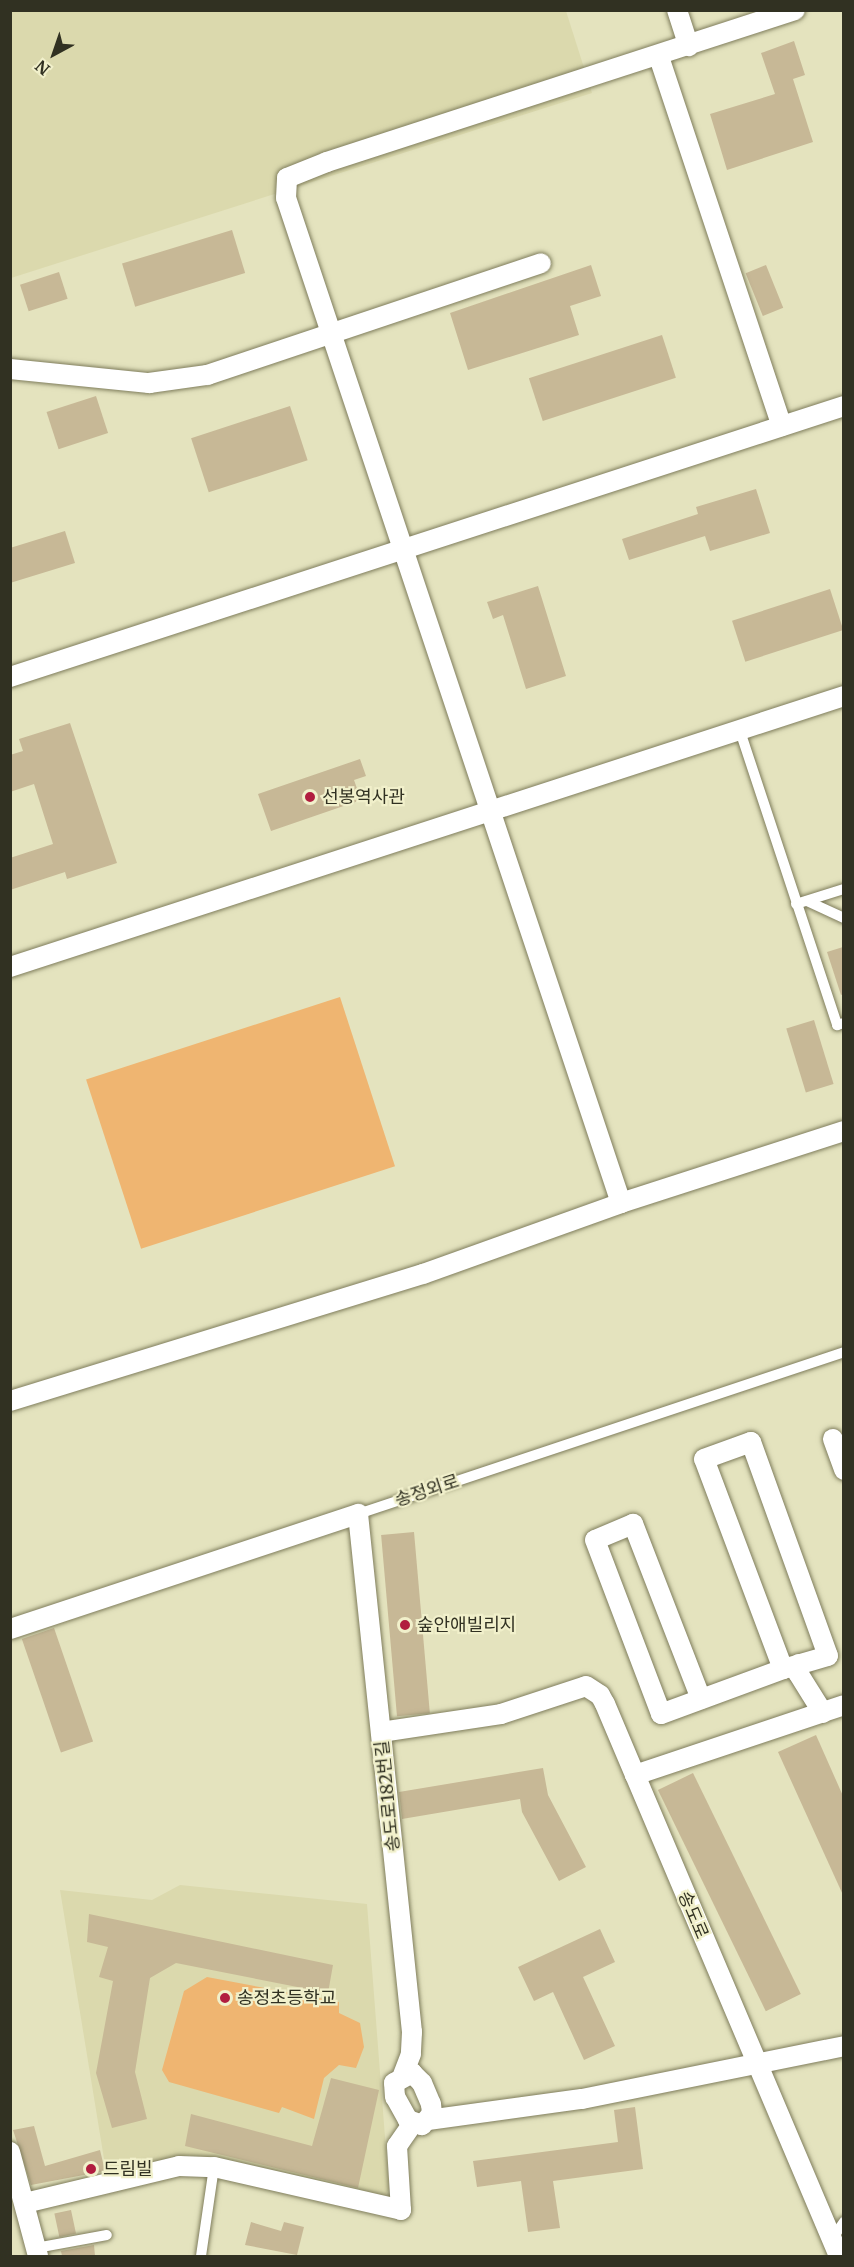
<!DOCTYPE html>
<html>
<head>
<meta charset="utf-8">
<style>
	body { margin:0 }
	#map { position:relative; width:854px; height:2267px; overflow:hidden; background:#e4e3be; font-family:Merriweather,"Noto Sans KR",serif }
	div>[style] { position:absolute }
	.built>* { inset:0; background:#dbd9ad }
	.green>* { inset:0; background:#efb571; transform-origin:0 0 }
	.building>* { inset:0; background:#c7b896; transform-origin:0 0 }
	.roads { filter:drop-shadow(0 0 2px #7f7d5c) drop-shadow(0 0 2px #7f7d5c) }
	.service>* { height:10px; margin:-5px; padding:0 5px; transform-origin:5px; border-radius:5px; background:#fff }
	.minor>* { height:20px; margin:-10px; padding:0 10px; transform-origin:10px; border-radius:10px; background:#fff }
	.dots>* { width:16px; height:16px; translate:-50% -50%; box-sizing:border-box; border:3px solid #f1f0cb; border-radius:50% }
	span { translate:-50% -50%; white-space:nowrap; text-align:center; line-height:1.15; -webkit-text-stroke:4.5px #f1f0cb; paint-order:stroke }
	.poi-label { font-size:18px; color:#313122 }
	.left { translate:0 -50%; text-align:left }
	.street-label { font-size:18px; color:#313122 }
	.frame { position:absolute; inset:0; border:12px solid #313122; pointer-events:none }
	.north { position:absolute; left:24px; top:24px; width:60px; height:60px; -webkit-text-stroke:4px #f1f0cb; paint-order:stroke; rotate:220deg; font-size:16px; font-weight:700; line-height:24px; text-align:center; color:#313122 }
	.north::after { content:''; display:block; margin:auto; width:21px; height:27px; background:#313122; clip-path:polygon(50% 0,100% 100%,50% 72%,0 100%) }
</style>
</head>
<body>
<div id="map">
	<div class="built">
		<i style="clip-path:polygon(11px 11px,566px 11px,592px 93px,11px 278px)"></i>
		<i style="clip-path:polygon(180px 1885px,367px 1904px,389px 2189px,383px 2198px,189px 2155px,106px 2171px,60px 1890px,152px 1900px)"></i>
	</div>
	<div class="green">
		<i style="left:340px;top:997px;width:178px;height:267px;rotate:72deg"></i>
		<i style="clip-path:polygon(207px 1977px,339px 2002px,339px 2013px,360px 2023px,364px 2047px,356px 2068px,339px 2065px,324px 2078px,314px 2119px,282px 2107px,279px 2113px,169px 2082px,162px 2070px,184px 1991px)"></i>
	</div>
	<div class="building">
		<i style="clip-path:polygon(794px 41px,805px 75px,793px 79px,813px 142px,727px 170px,710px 114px,775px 94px,761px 53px)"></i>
		<i style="left:232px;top:230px;width:45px;height:115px;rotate:73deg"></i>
		<i style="clip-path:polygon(591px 265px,601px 296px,570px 306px,579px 335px,468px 370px,450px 313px)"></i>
		<i style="left:766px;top:265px;width:46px;height:22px;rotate:68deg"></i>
		<i style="left:59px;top:272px;width:28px;height:41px;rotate:72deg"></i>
		<i style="left:662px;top:335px;width:45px;height:140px;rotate:72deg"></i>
		<i style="left:96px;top:396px;width:39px;height:52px;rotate:72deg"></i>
		<i style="left:290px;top:406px;width:57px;height:104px;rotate:72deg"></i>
		<i style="clip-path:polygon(756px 489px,770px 533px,710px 551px,705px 536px,629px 560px,622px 539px,698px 514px,696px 507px)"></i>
		<i style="clip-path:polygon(65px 531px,75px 563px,10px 583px,10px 548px)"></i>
		<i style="clip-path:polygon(538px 586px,566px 676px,526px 689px,503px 615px,493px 619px,487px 602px)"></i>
		<i style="left:830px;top:589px;width:43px;height:103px;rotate:72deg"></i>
		<i style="clip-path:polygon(70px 723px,117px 863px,67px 879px,65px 872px,10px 890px,10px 858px,53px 844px,34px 784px,10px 792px,10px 755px,23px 751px,19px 739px)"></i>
		<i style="clip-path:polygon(360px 759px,366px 776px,354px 780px,361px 800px,271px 831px,258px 794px)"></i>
		<i style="clip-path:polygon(843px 947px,843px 994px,841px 995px,827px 952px)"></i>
		<i style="left:814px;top:1020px;width:67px;height:29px;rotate:73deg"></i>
		<i style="left:414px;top:1532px;width:182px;height:33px;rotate:85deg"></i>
		<i style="left:54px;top:1628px;width:120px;height:34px;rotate:71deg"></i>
		<i style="clip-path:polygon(816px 1735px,843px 1796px,843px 1895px,778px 1752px)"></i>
		<i style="clip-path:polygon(543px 1768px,548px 1795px,586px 1867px,559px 1881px,522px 1812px,520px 1799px,402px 1819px,399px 1792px)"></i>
		<i style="left:693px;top:1773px;width:246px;height:39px;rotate:64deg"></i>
		<i style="clip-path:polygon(89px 1914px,333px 1965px,328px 1993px,176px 1963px,150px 1978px,135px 2072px,147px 2119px,112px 2128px,96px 2073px,113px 1981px,99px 1977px,108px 1947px,87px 1942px)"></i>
		<i style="clip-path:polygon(600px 1929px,615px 1962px,583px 1977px,615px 2046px,584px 2060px,553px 1992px,534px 2001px,518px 1967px)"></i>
		<i style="clip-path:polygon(331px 2078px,379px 2090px,358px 2188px,185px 2146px,191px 2114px,312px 2146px)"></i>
		<i style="clip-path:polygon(635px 2107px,643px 2169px,553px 2181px,560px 2228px,528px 2232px,521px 2181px,477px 2187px,473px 2161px,618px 2142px,614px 2110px)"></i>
		<i style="clip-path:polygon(34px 2126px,45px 2166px,100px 2150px,105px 2171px,31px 2185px,13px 2130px)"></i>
		<i style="left:71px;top:2210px;width:24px;height:17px;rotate:78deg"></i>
		<i style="clip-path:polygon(251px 2222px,281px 2231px,284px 2222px,304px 2227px,297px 2255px,245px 2245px)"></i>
		<i style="clip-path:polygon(94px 2245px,95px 2256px,62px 2256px,61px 2251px)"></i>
	</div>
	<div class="roads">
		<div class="service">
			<i style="left:740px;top:731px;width:310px;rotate:71.7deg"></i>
			<i style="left:837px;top:1025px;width:7px;rotate:-16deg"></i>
			<i style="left:807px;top:901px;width:41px;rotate:24.7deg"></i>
			<i style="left:796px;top:904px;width:50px;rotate:-17.4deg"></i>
			<i style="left:358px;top:1514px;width:512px;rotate:-18.43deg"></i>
			<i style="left:832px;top:2239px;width:21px;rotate:-55deg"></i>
			<i style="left:36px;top:2248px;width:72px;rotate:-10.4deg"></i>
			<i style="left:201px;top:2256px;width:90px;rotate:-81.7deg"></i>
		</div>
		<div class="minor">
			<i style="left:677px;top:10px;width:38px;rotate:72deg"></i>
			<i style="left:659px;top:57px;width:389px;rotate:71.6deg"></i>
			<i style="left:10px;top:369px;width:140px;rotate:5.8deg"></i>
			<i style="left:149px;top:383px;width:59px;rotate:-7.9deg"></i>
			<i style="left:207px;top:375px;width:352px;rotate:-18.5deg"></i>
			<i style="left:10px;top:677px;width:877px;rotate:-18deg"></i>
			<i style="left:10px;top:967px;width:877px;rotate:-18deg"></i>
			<i style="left:621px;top:1203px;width:1059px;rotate:-108.43deg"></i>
			<i style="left:286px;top:198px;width:20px;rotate:-87deg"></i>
			<i style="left:287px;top:178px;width:43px;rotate:-21.8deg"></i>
			<i style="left:327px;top:162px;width:492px;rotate:-18deg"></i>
			<i style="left:10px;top:1401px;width:432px;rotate:-17.1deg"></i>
			<i style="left:423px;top:1274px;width:210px;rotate:-19.7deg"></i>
			<i style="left:621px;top:1203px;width:234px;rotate:-17.9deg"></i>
			<i style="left:833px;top:1439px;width:33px;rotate:70deg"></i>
			<i style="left:751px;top:1442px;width:227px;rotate:70.2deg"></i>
			<i style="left:828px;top:1656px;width:47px;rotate:163.9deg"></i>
			<i style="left:783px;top:1669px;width:224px;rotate:-110.6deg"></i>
			<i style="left:704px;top:1459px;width:50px;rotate:-19.9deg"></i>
			<i style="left:10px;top:1629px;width:367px;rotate:-18.3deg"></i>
			<i style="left:358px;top:1514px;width:521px;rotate:84.05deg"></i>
			<i style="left:412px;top:2032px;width:22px;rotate:93deg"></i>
			<i style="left:411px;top:2054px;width:22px;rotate:111deg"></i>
			<i style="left:799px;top:1664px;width:9px;rotate:96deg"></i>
			<i style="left:798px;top:1673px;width:47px;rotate:58deg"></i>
			<i style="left:701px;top:1699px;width:188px;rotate:-111.2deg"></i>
			<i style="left:633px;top:1524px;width:41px;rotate:157.2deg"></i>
			<i style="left:595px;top:1540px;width:186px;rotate:69.2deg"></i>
			<i style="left:661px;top:1714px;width:130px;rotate:-20.2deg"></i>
			<i style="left:381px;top:1732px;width:121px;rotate:-8.5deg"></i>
			<i style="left:501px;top:1714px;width:89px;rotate:-18.2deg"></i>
			<i style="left:586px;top:1686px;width:17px;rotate:33deg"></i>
			<i style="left:600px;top:1695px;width:10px;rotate:61deg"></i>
			<i style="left:605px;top:1704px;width:77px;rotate:67.1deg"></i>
			<i style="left:412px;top:2073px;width:14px;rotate:45deg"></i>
			<i style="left:422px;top:2083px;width:23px;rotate:67deg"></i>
			<i style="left:431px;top:2104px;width:10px;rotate:84deg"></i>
			<i style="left:432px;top:2114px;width:15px;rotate:132deg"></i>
			<i style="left:422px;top:2125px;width:15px;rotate:-160deg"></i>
			<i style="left:408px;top:2120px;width:26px;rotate:-119deg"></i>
			<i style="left:395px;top:2097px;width:14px;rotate:-94deg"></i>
			<i style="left:394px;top:2083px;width:21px;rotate:-29deg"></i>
			<i style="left:428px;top:2120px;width:155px;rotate:-7.8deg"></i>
			<i style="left:582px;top:2099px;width:267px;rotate:-11.4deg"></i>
			<i style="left:10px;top:2152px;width:108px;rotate:74.9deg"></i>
			<i style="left:25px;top:2203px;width:158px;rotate:-13.5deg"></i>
			<i style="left:179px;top:2166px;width:35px;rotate:2deg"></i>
			<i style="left:214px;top:2167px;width:192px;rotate:12.9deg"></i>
			<i style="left:401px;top:2210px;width:64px;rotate:-93.6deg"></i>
			<i style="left:397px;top:2146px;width:28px;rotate:-55deg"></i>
			<i style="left:839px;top:2256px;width:522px;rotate:-112.98deg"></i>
			<i style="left:635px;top:1775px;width:220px;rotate:-18.5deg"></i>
		</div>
	</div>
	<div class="dots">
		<i style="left:310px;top:797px;background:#b11d3f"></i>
		<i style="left:405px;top:1625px;background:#b11d3f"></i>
		<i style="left:225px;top:1998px;background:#b11d3f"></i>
		<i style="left:91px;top:2169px;background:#b11d3f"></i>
	</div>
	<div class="poi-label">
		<span class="left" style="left:322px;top:797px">선봉역사관</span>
		<span class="left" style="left:417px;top:1625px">숲안애빌리지</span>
		<span class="left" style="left:237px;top:1998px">송정초등학교</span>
		<span class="left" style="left:103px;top:2169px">드림빌</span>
	</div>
	<div class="street-label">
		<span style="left:427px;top:1491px;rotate:-18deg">송정외로</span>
		<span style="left:388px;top:1796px;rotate:-96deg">송도로182번길</span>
		<span style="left:693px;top:1915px;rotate:67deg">송도로</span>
	</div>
	<div class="frame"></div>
	<div class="north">N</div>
</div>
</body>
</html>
